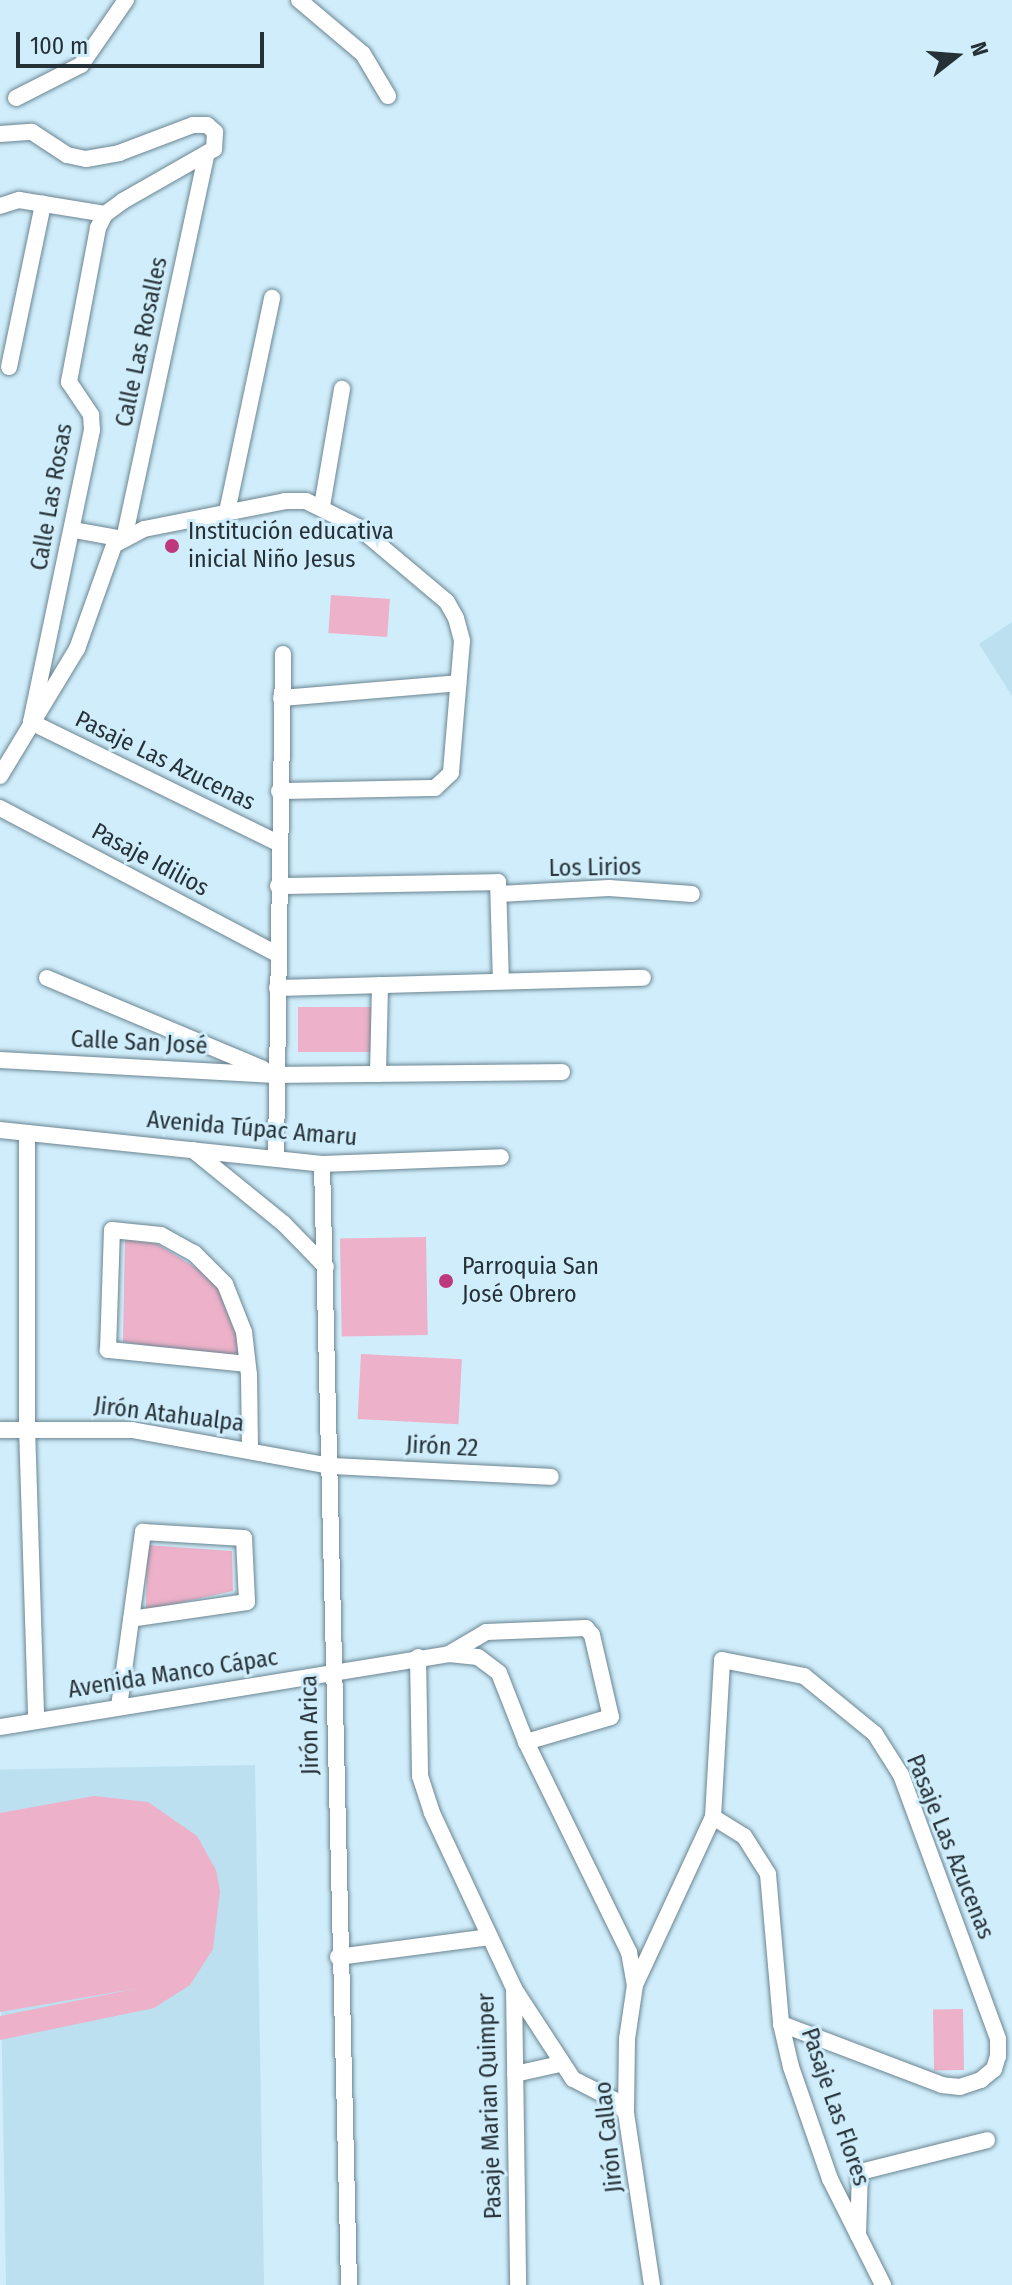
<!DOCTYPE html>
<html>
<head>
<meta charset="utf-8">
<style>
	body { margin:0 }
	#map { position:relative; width:1012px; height:2285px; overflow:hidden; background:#d0edfb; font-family:"Fira Sans Condensed",sans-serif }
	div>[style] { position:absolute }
	.built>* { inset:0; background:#bce0f0; transform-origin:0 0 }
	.green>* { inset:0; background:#edb1c9; transform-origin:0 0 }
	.roads { filter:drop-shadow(0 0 2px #6b8591) drop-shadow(0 0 2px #6b8591) }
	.minor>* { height:16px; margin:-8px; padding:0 8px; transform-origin:8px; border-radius:8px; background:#fff }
	.dots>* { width:22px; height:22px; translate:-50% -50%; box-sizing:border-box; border:4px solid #d0edfb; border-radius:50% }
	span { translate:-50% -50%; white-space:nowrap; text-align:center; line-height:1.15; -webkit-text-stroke:6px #d0edfb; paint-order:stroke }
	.street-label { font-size:24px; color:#263137 }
	.poi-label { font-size:24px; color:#263137 }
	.left { translate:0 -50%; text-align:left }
	.north { position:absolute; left:916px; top:16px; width:80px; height:80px; -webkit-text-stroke:6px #d0edfb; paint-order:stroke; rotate:73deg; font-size:22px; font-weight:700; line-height:32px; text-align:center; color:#263137 }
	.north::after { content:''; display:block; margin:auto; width:28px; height:36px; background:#263137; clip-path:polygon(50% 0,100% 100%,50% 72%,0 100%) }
	.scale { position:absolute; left:16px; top:32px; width:248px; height:36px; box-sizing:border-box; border:4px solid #263137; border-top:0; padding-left:10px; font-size:24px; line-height:28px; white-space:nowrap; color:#263137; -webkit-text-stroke:6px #d0edfb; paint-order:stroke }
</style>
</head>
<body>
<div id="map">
	<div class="built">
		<i style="clip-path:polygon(1012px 622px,1012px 696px,979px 644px)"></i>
		<i style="left:255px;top:1765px;width:520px;height:258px;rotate:89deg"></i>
	</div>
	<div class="green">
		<i style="left:331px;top:595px;width:59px;height:38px;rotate:4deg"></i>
		<i style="left:298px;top:1007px;width:75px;height:45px"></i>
		<i style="left:426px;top:1237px;width:98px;height:86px;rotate:89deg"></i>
		<i style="clip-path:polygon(125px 1239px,157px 1244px,198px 1269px,221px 1291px,238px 1334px,238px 1360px,123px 1342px)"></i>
		<i style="left:361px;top:1354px;width:101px;height:65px;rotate:3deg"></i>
		<i style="clip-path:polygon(147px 1545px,232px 1551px,233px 1591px,146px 1610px)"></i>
		<i style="clip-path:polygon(94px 1796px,148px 1802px,197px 1836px,216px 1870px,220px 1891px,213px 1949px,190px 1985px,154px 2008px,0 2040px,0 2016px,139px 1988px,0 2012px,0 1813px)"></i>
		<i style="left:963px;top:2009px;width:61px;height:30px;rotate:89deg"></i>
	</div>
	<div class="roads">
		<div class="minor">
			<i style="left:299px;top:0;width:84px;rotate:40.2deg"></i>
			<i style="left:363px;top:54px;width:49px;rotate:59.2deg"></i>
			<i style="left:16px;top:98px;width:73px;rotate:-26.9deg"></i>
			<i style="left:81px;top:65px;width:79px;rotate:-55.3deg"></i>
			<i style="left:0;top:134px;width:32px;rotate:-4deg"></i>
			<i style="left:32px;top:132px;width:42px;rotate:33.3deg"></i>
			<i style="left:67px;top:155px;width:19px;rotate:12deg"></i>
			<i style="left:86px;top:159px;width:34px;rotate:-10deg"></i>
			<i style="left:119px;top:153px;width:79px;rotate:-20.7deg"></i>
			<i style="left:193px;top:125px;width:14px"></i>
			<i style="left:207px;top:125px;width:11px;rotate:41deg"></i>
			<i style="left:215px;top:132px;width:17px;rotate:93deg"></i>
			<i style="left:214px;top:149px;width:105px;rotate:150.3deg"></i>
			<i style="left:123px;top:201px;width:22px;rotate:144deg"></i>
			<i style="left:105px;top:214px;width:16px;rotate:117deg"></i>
			<i style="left:98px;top:228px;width:157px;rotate:100.7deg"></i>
			<i style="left:69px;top:382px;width:40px;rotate:56deg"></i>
			<i style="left:91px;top:415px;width:15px;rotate:86deg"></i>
			<i style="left:92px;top:430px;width:298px;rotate:101.8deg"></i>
			<i style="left:31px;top:722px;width:275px;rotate:26.1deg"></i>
			<i style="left:0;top:206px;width:20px;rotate:-18deg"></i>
			<i style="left:19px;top:200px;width:87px;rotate:9.2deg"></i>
			<i style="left:9px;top:367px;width:167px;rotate:-78.2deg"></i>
			<i style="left:322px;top:506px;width:119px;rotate:-80.3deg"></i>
			<i style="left:227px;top:512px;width:219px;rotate:-78.1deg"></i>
			<i style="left:74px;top:530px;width:51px;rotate:10.2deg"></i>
			<i style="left:124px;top:539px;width:392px;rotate:-77.9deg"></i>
			<i style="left:281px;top:698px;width:178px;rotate:-4.8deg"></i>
			<i style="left:0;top:776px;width:149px;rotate:-58.8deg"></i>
			<i style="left:77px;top:649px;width:110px;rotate:-70.4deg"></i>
			<i style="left:114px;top:545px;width:34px;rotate:-28deg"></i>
			<i style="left:144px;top:529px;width:144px;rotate:-11.2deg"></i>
			<i style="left:285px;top:501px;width:21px"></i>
			<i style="left:306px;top:501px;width:58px;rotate:26.6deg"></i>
			<i style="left:358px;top:527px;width:116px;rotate:40.1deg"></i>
			<i style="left:447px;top:602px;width:18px;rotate:61deg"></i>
			<i style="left:456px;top:618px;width:24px;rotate:75deg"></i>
			<i style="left:462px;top:641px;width:132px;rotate:94.8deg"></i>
			<i style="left:451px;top:773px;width:22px;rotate:137deg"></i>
			<i style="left:435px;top:788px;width:156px;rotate:178.9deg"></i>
			<i style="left:0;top:808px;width:313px;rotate:27.8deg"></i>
			<i style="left:278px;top:886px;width:220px;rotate:-1deg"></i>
			<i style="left:498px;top:882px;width:99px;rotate:88.3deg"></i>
			<i style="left:499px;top:894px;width:110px;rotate:-3.1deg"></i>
			<i style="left:609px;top:888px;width:83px;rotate:4.1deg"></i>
			<i style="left:47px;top:978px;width:234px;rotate:22.8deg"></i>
			<i style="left:277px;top:988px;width:366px;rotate:-1.6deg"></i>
			<i style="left:0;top:1060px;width:276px;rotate:3.1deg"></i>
			<i style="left:276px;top:1075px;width:286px;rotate:-0.6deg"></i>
			<i style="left:378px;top:1074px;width:89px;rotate:-88.7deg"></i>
			<i style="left:0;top:1130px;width:324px;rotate:6deg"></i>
			<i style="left:322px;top:1164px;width:179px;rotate:-2.2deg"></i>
			<i style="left:27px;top:1133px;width:294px;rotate:90deg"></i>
			<i style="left:27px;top:1427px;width:294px;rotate:88.2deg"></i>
			<i style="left:193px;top:1150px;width:117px;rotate:39.1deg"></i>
			<i style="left:284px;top:1224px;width:60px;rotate:45.7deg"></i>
			<i style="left:276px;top:1156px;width:502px;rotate:-89.2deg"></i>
			<i style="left:322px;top:1164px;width:1121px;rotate:88.62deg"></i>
			<i style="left:247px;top:1364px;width:140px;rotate:-174.2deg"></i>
			<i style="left:108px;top:1350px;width:120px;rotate:-88.1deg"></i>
			<i style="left:112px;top:1230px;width:49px;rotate:5.8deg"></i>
			<i style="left:161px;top:1235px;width:38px;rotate:29deg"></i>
			<i style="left:194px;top:1253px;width:44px;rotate:45deg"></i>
			<i style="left:225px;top:1284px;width:52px;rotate:68.4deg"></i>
			<i style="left:244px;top:1332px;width:43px;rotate:83.4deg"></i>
			<i style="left:249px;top:1375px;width:73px;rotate:89.2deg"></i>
			<i style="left:0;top:1430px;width:132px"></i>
			<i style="left:132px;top:1430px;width:201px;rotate:10.3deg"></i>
			<i style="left:330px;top:1466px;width:221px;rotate:2.8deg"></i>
			<i style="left:449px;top:1654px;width:29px;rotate:6deg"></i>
			<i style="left:478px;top:1657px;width:26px;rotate:37deg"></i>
			<i style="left:499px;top:1673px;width:74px;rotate:68.6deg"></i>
			<i style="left:526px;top:1742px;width:234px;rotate:63.9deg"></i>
			<i style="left:629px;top:1952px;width:34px;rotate:80deg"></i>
			<i style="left:635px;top:1985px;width:55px;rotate:98.4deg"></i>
			<i style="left:627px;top:2039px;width:74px;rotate:90.8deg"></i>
			<i style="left:626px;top:2113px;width:174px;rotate:81.4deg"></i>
			<i style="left:418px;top:1657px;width:119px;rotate:89deg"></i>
			<i style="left:420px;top:1776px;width:39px;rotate:72deg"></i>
			<i style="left:432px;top:1813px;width:193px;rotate:64.9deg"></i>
			<i style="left:514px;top:1988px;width:297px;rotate:89.2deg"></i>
			<i style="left:119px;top:1707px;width:177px;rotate:-82.2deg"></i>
			<i style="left:143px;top:1532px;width:101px;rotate:3.4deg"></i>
			<i style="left:244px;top:1538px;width:64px;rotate:87.3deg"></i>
			<i style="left:247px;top:1602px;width:117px;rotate:171.7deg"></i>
			<i style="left:0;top:1727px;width:455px;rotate:-9.2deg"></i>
			<i style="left:449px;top:1654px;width:43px;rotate:-30.7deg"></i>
			<i style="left:486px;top:1632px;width:100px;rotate:-2.3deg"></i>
			<i style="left:586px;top:1628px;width:9px;rotate:49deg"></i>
			<i style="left:592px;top:1635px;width:84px;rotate:77deg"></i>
			<i style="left:611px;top:1717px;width:89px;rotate:163.6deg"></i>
			<i style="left:713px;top:1817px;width:36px;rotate:32deg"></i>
			<i style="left:744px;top:1836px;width:45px;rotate:57.7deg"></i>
			<i style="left:768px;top:1874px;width:151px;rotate:85deg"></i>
			<i style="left:781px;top:2024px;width:44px;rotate:76.9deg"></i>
			<i style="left:791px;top:2067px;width:119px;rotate:70.8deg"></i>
			<i style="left:830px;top:2179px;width:119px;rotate:63.4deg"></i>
			<i style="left:338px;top:1957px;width:153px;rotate:-7.5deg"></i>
			<i style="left:635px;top:1985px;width:185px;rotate:-65.1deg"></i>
			<i style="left:713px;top:1817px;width:157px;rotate:-86.7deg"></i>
			<i style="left:722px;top:1660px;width:84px;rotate:11deg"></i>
			<i style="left:804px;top:1676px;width:92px;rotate:39.2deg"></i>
			<i style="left:875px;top:1734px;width:49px;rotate:57.6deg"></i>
			<i style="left:901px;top:1775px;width:281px;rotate:69.8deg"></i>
			<i style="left:998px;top:2039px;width:17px;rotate:90deg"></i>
			<i style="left:998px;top:2056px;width:14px;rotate:107deg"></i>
			<i style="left:994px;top:2069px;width:17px;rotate:140deg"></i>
			<i style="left:981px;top:2080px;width:22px;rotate:162deg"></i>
			<i style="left:960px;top:2087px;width:18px;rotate:-174deg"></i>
			<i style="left:942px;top:2085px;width:172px;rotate:-159.2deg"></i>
			<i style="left:515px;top:1990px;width:106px;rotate:56.9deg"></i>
			<i style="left:573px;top:2079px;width:46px;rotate:27.1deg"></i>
			<i style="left:614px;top:2100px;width:18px;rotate:47deg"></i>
			<i style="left:515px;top:2074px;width:46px;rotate:-12.5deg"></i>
			<i style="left:858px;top:2235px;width:63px;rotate:-88.2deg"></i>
			<i style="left:860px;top:2172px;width:131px;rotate:-14.1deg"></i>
		</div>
	</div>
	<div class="dots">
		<i style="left:172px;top:546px;background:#bd387c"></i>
		<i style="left:446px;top:1281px;background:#bd387c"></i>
	</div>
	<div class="street-label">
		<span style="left:142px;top:342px;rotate:-78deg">Calle Las Rosalles</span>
		<span style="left:52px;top:497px;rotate:-80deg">Calle Las Rosas</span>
		<span style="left:165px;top:761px;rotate:26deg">Pasaje Las Azucenas</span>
		<span style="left:150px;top:860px;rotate:28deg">Pasaje Idilios</span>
		<span style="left:595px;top:868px;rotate:-1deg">Los Lirios</span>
		<span style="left:139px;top:1043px;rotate:3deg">Calle San José</span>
		<span style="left:252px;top:1129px;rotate:5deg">Avenida Túpac Amaru</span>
		<span style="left:169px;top:1415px;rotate:7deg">Jirón Atahualpa</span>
		<span style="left:442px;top:1447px;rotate:3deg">Jirón 22</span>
		<span style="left:173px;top:1674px;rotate:-9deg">Avenida Manco Cápac</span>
		<span style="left:310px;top:1725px;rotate:-91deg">Jirón Arica</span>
		<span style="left:950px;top:1847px;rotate:68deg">Pasaje Las Azucenas</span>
		<span style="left:490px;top:2106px;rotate:-92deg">Pasaje Marian Quimper</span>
		<span style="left:835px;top:2107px;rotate:71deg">Pasaje Las Flores</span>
		<span style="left:609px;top:2137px;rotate:-96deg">Jirón Callao</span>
	</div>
	<div class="poi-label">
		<span class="left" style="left:188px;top:546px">Institución educativa<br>inicial Niño Jesus</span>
		<span class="left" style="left:462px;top:1281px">Parroquia San<br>José Obrero</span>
	</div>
	<div class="north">N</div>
	<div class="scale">100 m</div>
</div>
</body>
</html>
